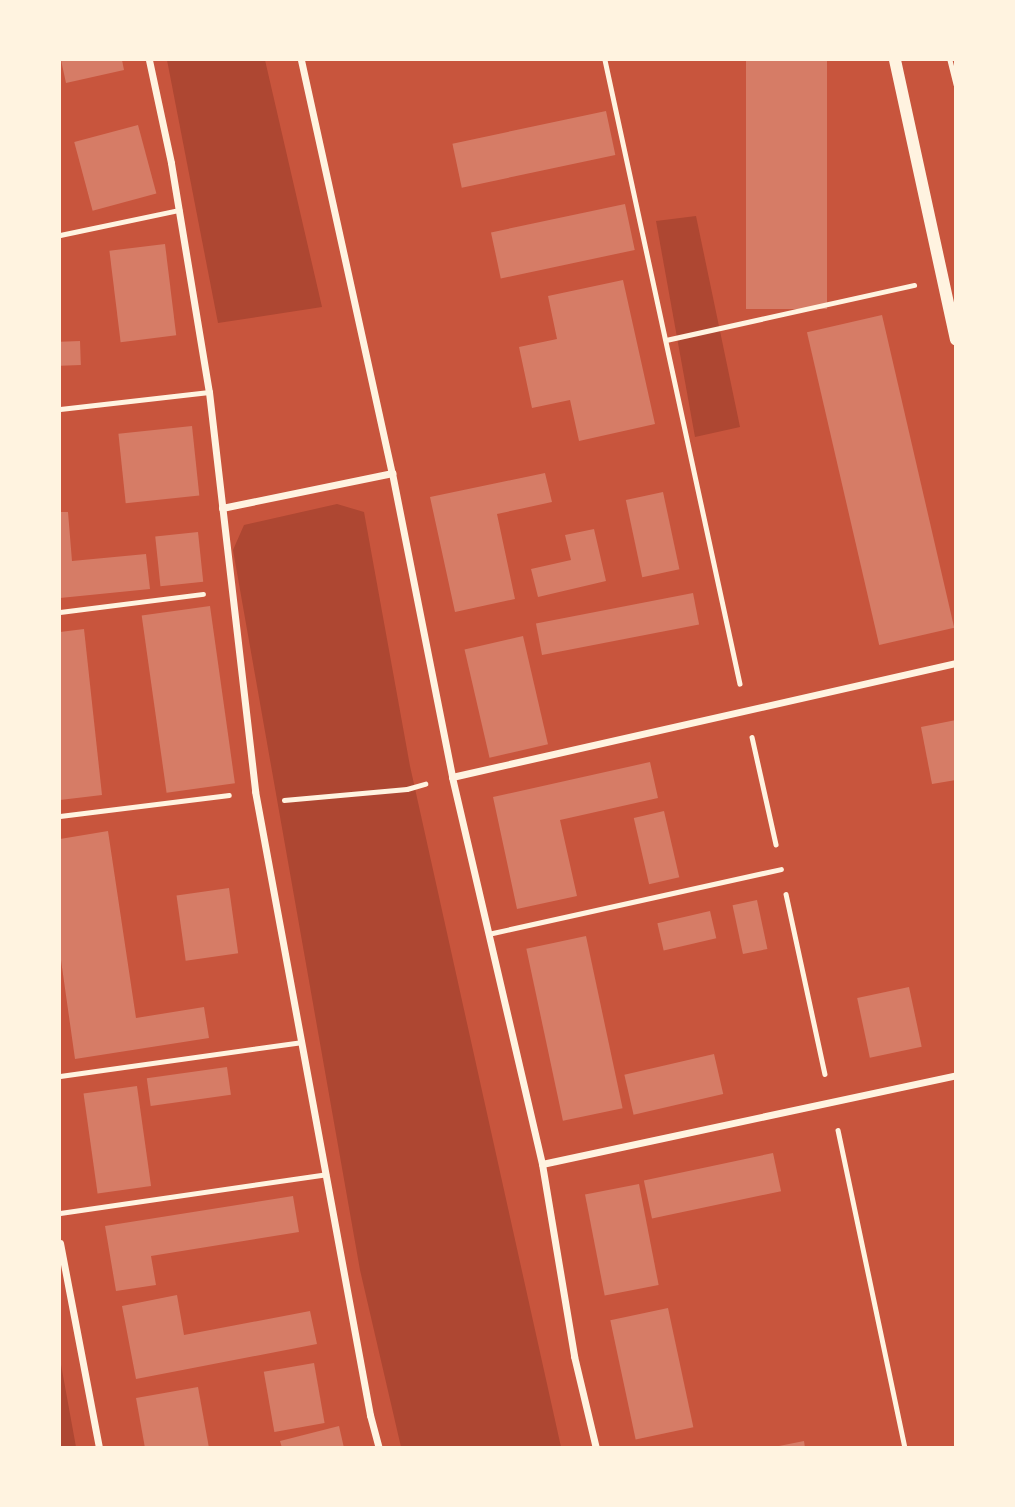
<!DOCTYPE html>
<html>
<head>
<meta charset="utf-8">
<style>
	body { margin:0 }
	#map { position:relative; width:1015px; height:1507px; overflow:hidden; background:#c8553d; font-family:"Roboto Condensed",sans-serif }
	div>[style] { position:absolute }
	.green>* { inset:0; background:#ae4732 }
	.building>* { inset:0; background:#d67c66; transform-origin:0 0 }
	.path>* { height:4.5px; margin:-2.25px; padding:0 2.25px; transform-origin:2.25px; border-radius:2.25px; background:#fff3e0 }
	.service>* { height:5px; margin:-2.5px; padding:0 2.5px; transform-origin:2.5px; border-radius:2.5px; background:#fff3e0 }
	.minor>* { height:7px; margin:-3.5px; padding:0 3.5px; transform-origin:3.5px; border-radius:3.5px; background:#fff3e0 }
	.tertiary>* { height:12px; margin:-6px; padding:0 6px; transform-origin:6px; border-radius:6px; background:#fff3e0 }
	span { translate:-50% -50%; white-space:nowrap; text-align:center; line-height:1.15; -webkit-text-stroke:7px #fff3e0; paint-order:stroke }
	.frame { position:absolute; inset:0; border:61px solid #fff3e0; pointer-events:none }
</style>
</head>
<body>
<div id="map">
	<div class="green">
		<i style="clip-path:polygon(167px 60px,265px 60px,322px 307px,218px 323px)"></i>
		<i style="clip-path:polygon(696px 216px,740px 427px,695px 437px,656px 221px)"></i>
		<i style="clip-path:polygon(337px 504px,364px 512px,410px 766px,561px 1447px,401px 1447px,360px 1270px,233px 550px,244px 525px)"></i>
		<i style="clip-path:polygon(60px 1359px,76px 1447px,60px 1447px)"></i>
	</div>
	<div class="building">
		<i style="clip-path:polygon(61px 60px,122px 60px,124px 70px,66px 83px)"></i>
		<i style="left:746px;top:60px;width:81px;height:249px"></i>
		<i style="left:606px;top:111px;width:45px;height:157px;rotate:78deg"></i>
		<i style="left:138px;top:125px;width:71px;height:66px;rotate:75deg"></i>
		<i style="left:625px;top:204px;width:47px;height:137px;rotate:78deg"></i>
		<i style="left:165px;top:244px;width:92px;height:56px;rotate:83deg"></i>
		<i style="clip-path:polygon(623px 280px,655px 424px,579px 441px,570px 400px,532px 408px,519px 347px,557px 339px,548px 296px)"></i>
		<i style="left:882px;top:315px;width:321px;height:77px;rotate:77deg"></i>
		<i style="left:80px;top:341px;width:24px;height:20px;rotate:88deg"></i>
		<i style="left:192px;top:426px;width:70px;height:74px;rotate:84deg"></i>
		<i style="clip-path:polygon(545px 473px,552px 502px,497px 514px,515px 599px,455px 612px,430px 497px)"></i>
		<i style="left:663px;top:492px;width:79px;height:38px;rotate:78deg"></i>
		<i style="clip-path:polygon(60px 512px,68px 512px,72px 561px,146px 554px,150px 589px,60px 598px)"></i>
		<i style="clip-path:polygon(594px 529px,606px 581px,538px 597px,531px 569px,571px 560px,565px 535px)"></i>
		<i style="left:198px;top:532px;width:50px;height:43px;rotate:84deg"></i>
		<i style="left:693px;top:593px;width:32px;height:160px;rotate:79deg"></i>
		<i style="left:210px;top:606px;width:179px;height:69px;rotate:82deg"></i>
		<i style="clip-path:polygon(84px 629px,102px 795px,60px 800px,60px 632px)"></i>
		<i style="left:523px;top:636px;width:111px;height:60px;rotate:77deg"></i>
		<i style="clip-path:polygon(956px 720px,956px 780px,932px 784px,921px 727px)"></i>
		<i style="clip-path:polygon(650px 762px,658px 798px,560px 820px,577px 896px,517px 909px,493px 797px)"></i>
		<i style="left:664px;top:811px;width:68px;height:31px;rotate:77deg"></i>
		<i style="clip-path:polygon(108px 831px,136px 1018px,204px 1007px,209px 1038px,75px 1059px,60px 953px,60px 839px)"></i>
		<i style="left:229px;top:888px;width:66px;height:53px;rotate:82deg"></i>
		<i style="left:757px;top:900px;width:50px;height:25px;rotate:78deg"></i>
		<i style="left:710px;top:911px;width:28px;height:54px;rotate:77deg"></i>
		<i style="left:586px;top:936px;width:176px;height:61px;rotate:78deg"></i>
		<i style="left:909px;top:987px;width:61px;height:53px;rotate:78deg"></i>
		<i style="left:714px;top:1054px;width:41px;height:92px;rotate:77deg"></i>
		<i style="left:227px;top:1067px;width:28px;height:81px;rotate:82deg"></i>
		<i style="left:137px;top:1086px;width:101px;height:54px;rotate:82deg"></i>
		<i style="left:773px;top:1153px;width:39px;height:132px;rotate:78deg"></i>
		<i style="left:639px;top:1184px;width:103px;height:55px;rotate:79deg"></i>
		<i style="clip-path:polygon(293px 1196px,299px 1232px,151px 1256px,156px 1285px,116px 1291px,105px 1226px)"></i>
		<i style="clip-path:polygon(177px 1295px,184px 1335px,310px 1311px,317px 1344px,136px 1379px,122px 1306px)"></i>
		<i style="left:668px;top:1308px;width:122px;height:59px;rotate:78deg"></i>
		<i style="left:314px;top:1363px;width:61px;height:51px;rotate:80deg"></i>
		<i style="clip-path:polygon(198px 1387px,209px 1448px,145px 1448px,136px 1398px)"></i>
		<i style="clip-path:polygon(339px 1426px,344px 1448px,282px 1448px,280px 1441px)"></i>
		<i style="clip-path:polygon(804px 1441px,805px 1448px,780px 1448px,779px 1446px)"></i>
	</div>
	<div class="path">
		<i style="left:605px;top:60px;width:638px;rotate:77.79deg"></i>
		<i style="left:950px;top:60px;width:25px;rotate:76deg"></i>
		<i style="left:666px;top:340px;width:254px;rotate:-12.5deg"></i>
		<i style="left:60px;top:612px;width:144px;rotate:-7.2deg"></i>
		<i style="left:752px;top:737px;width:110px;rotate:77.4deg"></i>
		<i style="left:284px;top:800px;width:123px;rotate:-5.1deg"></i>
		<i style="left:407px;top:789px;width:19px;rotate:-16deg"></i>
		<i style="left:60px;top:816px;width:170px;rotate:-7.1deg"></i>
		<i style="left:786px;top:894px;width:184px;rotate:77.8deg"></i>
		<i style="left:838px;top:1130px;width:325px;rotate:78.1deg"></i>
	</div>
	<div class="service">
		<i style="left:60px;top:235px;width:122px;rotate:-11.9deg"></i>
		<i style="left:60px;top:409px;width:150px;rotate:-6.5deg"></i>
		<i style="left:488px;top:934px;width:300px;rotate:-12.5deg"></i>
		<i style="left:60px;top:1076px;width:243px;rotate:-8deg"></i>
		<i style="left:60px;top:1213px;width:269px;rotate:-8.3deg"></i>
	</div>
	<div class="minor">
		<i style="left:149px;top:60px;width:105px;rotate:77.9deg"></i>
		<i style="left:171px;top:163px;width:232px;rotate:80.6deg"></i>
		<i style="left:209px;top:392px;width:402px;rotate:83.4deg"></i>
		<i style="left:255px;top:791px;width:635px;rotate:79.56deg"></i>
		<i style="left:370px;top:1415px;width:34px;rotate:75deg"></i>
		<i style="left:301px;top:60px;width:423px;rotate:77.6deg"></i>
		<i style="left:392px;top:473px;width:310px;rotate:78.8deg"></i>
		<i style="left:452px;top:777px;width:397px;rotate:76.9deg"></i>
		<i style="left:542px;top:1164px;width:195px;rotate:80.5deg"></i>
		<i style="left:574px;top:1356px;width:95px;rotate:76.6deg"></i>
		<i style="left:222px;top:508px;width:174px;rotate:-11.6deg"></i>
		<i style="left:452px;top:777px;width:517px;rotate:-12.75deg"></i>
		<i style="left:542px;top:1164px;width:423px;rotate:-12.1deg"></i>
		<i style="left:60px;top:1243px;width:209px;rotate:79.2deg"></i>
	</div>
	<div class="tertiary">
		<i style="left:895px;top:60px;width:286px;rotate:77.7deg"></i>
	</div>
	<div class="frame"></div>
</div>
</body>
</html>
